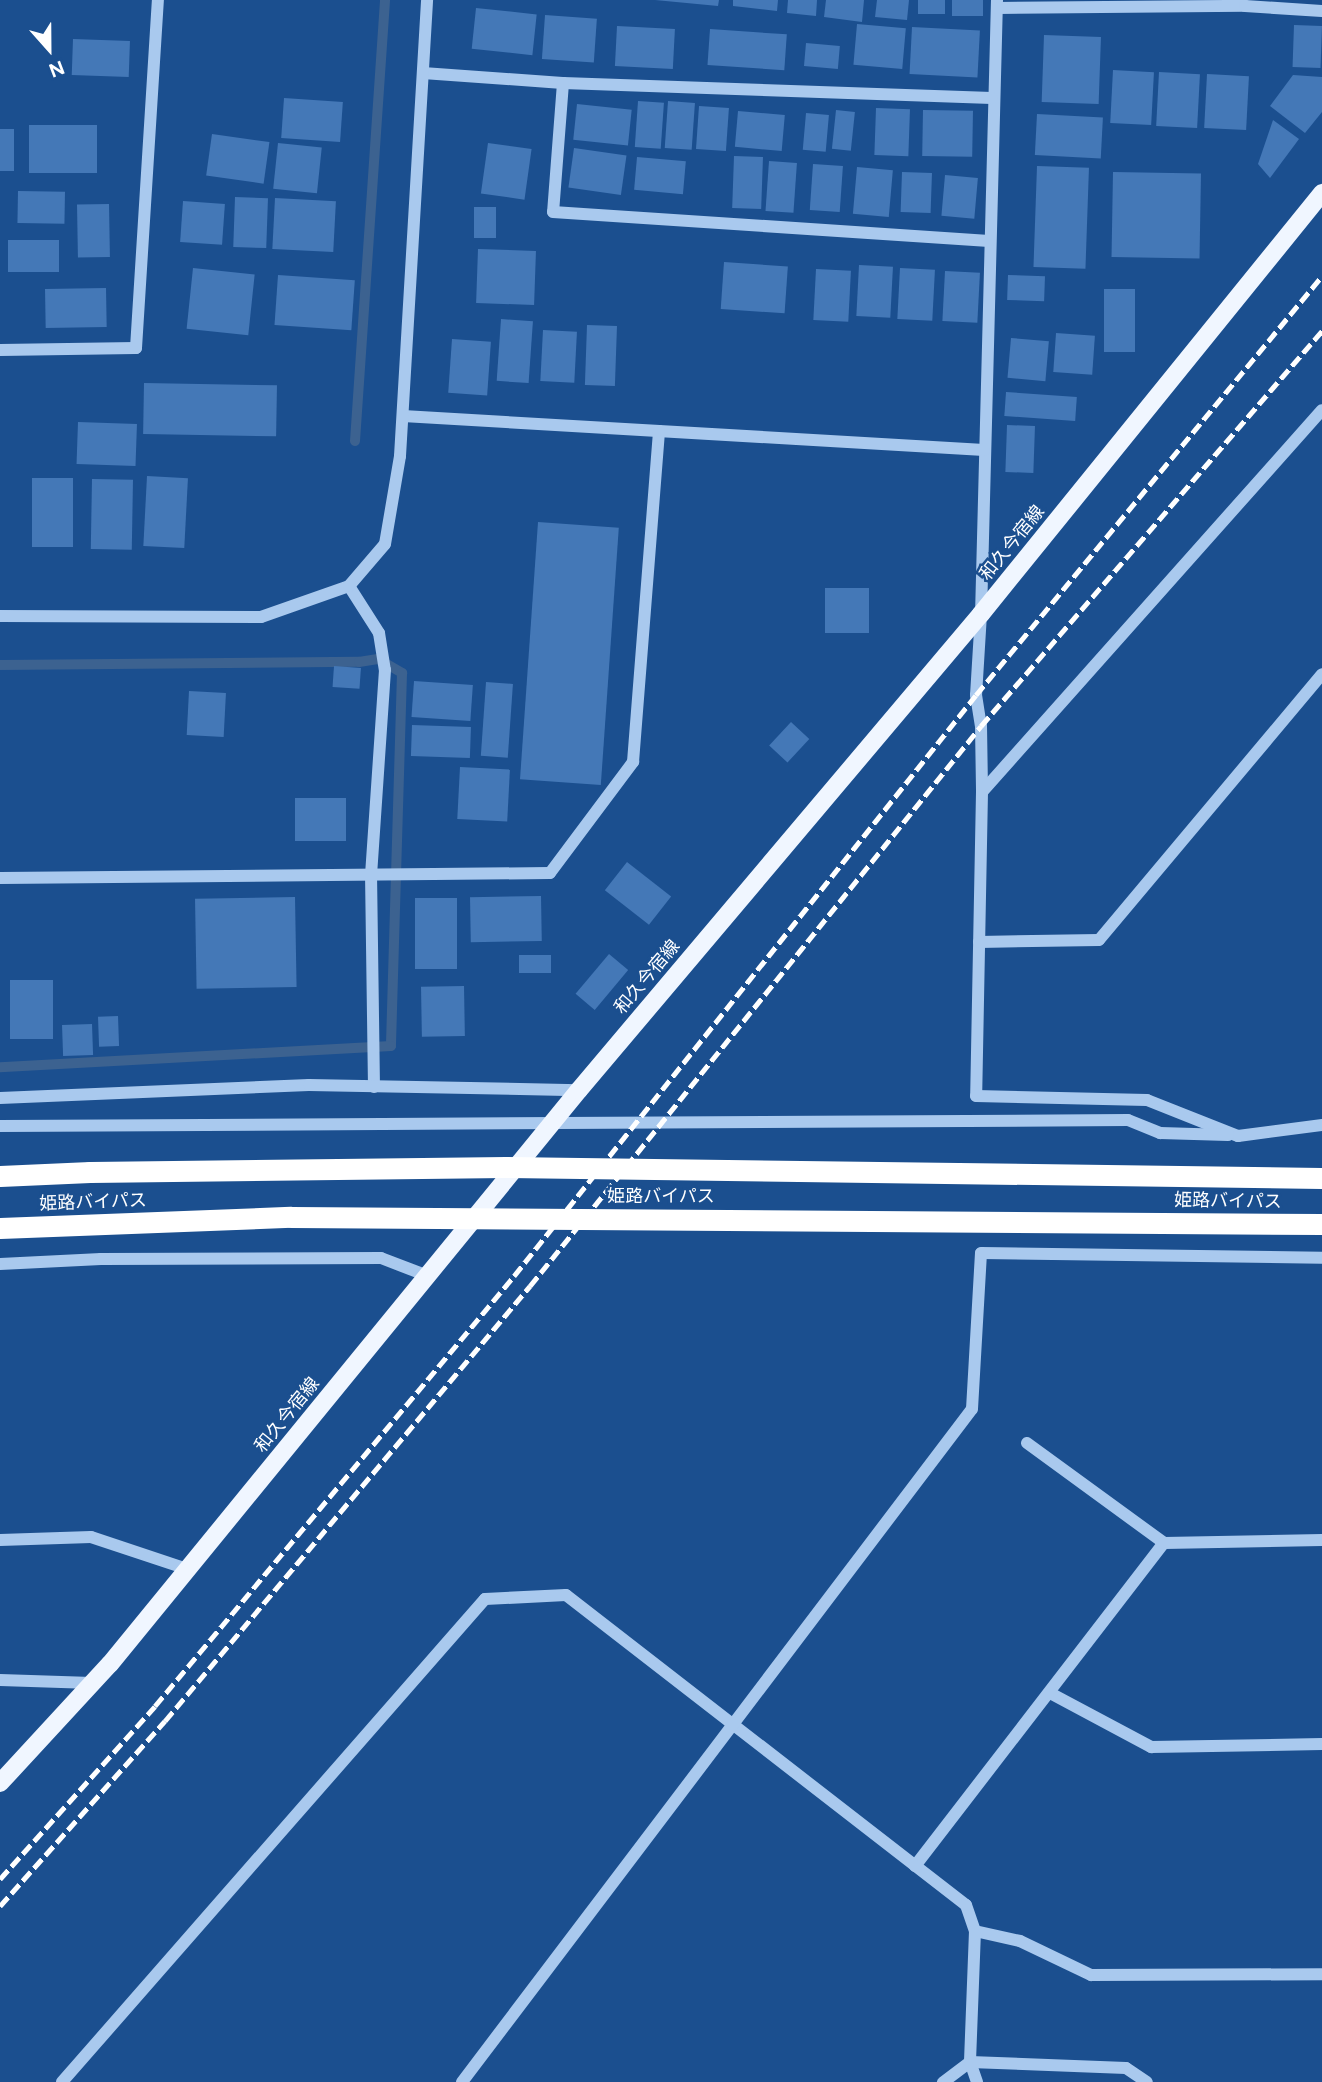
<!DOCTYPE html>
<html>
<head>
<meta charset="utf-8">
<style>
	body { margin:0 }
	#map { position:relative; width:1322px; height:2082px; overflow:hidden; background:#1b4f8f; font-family:Figtree,"Noto Sans JP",sans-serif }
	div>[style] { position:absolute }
	.stream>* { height:10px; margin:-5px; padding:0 5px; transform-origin:5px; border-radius:5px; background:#3c6290 }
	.building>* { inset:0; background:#4478b7; transform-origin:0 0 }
	.minor>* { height:12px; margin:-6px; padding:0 6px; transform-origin:6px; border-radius:6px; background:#a9c9ee }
	.major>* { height:18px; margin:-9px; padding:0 9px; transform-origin:9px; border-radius:9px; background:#f0f6ff }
	.highway>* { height:21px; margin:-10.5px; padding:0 10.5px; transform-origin:10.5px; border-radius:10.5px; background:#fff }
	.rail>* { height:5px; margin-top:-2.5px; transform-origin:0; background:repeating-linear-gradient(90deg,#fff 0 12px,transparent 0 17px) }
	span { translate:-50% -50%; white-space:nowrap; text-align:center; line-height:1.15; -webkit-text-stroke:5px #1b4f8f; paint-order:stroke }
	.street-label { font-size:18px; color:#fff }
	.north { position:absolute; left:14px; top:14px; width:70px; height:70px; -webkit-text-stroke:5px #1b4f8f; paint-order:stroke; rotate:159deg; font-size:19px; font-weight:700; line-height:28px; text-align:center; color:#fff }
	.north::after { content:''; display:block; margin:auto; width:24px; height:32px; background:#fff; clip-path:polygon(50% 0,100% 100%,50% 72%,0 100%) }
</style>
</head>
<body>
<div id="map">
	<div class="stream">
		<i style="left:355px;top:441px;width:442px;rotate:-86.1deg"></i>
		<i style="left:0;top:665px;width:359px;rotate:-0.5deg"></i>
		<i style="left:359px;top:662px;width:19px;rotate:-9deg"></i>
		<i style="left:378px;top:659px;width:28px;rotate:30deg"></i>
		<i style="left:402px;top:673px;width:373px;rotate:91.7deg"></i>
		<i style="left:391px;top:1046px;width:392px;rotate:176.9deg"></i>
	</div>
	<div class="building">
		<i style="clip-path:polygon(655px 0,719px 0,718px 6px)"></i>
		<i style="clip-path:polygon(733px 0,778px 0,777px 11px,733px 6px)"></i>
		<i style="clip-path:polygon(788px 0,817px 0,816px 16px,787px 13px)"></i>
		<i style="clip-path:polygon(826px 0,864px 0,862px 22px,824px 17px)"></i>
		<i style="clip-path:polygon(877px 0,909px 0,907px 20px,875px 17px)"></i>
		<i style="left:918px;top:0;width:27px;height:14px"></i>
		<i style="left:952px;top:0;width:31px;height:16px"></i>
		<i style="left:476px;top:8px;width:61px;height:41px;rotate:6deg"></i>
		<i style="left:545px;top:15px;width:52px;height:44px;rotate:4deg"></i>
		<i style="left:857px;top:24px;width:49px;height:41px;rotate:5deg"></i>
		<i style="left:1294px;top:25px;width:28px;height:42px;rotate:2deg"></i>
		<i style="left:617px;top:26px;width:58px;height:40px;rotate:3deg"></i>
		<i style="left:912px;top:27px;width:68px;height:47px;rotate:3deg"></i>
		<i style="left:710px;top:29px;width:77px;height:36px;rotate:4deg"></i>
		<i style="left:1044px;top:35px;width:57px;height:67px;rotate:2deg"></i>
		<i style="left:73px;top:39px;width:57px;height:36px;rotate:2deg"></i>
		<i style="left:806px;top:43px;width:34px;height:23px;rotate:5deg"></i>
		<i style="left:1113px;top:70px;width:41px;height:53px;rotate:3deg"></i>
		<i style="left:1159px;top:72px;width:41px;height:54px;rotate:3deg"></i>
		<i style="left:1207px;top:74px;width:42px;height:54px;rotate:3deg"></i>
		<i style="clip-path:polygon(1293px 75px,1322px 77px,1322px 112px,1305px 133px,1270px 106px)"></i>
		<i style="left:284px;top:98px;width:59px;height:40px;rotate:4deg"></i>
		<i style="left:638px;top:101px;width:26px;height:46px;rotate:4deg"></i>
		<i style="left:668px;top:101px;width:27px;height:47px;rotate:4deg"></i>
		<i style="left:577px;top:104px;width:55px;height:36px;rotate:6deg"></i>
		<i style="left:699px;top:106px;width:30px;height:43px;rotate:4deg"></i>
		<i style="left:876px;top:108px;width:34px;height:47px;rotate:2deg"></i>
		<i style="left:836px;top:110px;width:19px;height:39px;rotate:6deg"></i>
		<i style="left:923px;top:110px;width:50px;height:46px;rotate:1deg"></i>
		<i style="left:738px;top:111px;width:47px;height:36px;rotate:5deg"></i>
		<i style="left:806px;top:113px;width:23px;height:37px;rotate:5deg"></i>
		<i style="left:1037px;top:114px;width:66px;height:41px;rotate:3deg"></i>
		<i style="clip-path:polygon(1273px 120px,1299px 139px,1270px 178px,1258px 164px)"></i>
		<i style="left:29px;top:125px;width:68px;height:48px"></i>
		<i style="left:0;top:129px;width:14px;height:42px"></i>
		<i style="left:212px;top:134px;width:58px;height:42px;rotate:8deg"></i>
		<i style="left:278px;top:143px;width:44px;height:46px;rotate:6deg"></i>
		<i style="left:488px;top:143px;width:44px;height:51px;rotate:8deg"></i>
		<i style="left:574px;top:148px;width:53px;height:40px;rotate:8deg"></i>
		<i style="left:734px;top:156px;width:29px;height:52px;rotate:2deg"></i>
		<i style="left:637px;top:157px;width:49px;height:33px;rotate:5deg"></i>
		<i style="left:769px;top:161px;width:28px;height:50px;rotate:4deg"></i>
		<i style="left:813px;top:164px;width:30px;height:46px;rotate:4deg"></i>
		<i style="left:1037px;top:166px;width:52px;height:101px;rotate:2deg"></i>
		<i style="left:857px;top:167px;width:36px;height:47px;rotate:5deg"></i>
		<i style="left:902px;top:172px;width:30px;height:40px;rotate:2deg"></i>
		<i style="left:1113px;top:172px;width:88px;height:85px;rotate:1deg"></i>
		<i style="left:945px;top:175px;width:33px;height:41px;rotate:5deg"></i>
		<i style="left:18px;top:191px;width:47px;height:32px;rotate:1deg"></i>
		<i style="left:235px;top:197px;width:33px;height:50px;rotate:2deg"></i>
		<i style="left:275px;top:198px;width:61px;height:51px;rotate:3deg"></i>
		<i style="left:183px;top:201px;width:42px;height:41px;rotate:4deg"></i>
		<i style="left:109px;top:204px;width:53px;height:32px;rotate:89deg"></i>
		<i style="left:474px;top:207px;width:22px;height:31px"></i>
		<i style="left:59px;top:240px;width:32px;height:51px;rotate:90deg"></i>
		<i style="left:478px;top:249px;width:58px;height:54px;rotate:2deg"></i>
		<i style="left:724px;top:262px;width:64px;height:47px;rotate:4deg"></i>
		<i style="left:859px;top:265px;width:34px;height:51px;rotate:3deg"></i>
		<i style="left:193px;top:268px;width:62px;height:61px;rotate:6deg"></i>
		<i style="left:900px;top:268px;width:35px;height:51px;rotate:3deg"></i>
		<i style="left:816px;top:269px;width:35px;height:51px;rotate:3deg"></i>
		<i style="left:945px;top:271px;width:35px;height:50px;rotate:3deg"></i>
		<i style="left:278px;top:275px;width:77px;height:50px;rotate:4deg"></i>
		<i style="left:1008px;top:275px;width:37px;height:25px;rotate:2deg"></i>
		<i style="left:106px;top:288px;width:39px;height:61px;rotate:89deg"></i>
		<i style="left:1104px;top:289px;width:31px;height:63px"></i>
		<i style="left:501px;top:319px;width:32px;height:62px;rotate:4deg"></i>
		<i style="left:587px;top:325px;width:30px;height:60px;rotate:2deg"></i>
		<i style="left:543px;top:330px;width:34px;height:51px;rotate:3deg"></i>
		<i style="left:1056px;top:333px;width:39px;height:39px;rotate:4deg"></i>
		<i style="left:1011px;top:338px;width:38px;height:40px;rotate:5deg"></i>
		<i style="left:452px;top:339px;width:39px;height:54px;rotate:4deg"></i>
		<i style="left:144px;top:383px;width:133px;height:51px;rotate:1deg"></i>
		<i style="left:1006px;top:392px;width:71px;height:24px;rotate:4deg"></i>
		<i style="left:78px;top:422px;width:59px;height:42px;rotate:2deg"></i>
		<i style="left:1007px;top:425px;width:28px;height:47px;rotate:2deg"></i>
		<i style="left:147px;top:476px;width:41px;height:70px;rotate:3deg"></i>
		<i style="left:32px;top:478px;width:41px;height:69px"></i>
		<i style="left:92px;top:479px;width:41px;height:70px;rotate:1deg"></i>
		<i style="left:538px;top:522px;width:81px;height:258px;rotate:4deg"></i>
		<i style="left:825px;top:588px;width:44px;height:45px"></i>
		<i style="left:334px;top:666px;width:27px;height:21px;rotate:4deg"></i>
		<i style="left:414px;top:681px;width:59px;height:36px;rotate:4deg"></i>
		<i style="left:486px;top:682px;width:27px;height:74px;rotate:4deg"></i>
		<i style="left:189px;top:691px;width:37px;height:44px;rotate:3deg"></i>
		<i style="left:791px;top:722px;width:25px;height:32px;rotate:43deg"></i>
		<i style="left:412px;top:725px;width:59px;height:31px;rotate:2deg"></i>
		<i style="left:460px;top:767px;width:50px;height:52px;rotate:3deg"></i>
		<i style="left:295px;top:798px;width:51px;height:43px"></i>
		<i style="left:627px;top:862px;width:56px;height:36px;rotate:38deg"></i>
		<i style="left:541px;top:896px;width:45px;height:71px;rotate:89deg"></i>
		<i style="left:295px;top:897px;width:90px;height:100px;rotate:89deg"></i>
		<i style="left:415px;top:898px;width:42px;height:71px"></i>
		<i style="left:609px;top:954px;width:25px;height:52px;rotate:40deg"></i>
		<i style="left:551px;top:955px;width:18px;height:32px;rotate:90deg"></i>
		<i style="left:10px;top:980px;width:43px;height:59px"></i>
		<i style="left:464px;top:986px;width:50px;height:43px;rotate:89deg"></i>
		<i style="left:118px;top:1016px;width:30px;height:20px;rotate:88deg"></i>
		<i style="left:92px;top:1024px;width:31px;height:30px;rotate:88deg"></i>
	</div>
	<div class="minor">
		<i style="left:997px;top:0;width:614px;rotate:91.49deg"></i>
		<i style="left:981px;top:614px;width:81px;rotate:93.5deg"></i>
		<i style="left:976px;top:695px;width:31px;rotate:81deg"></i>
		<i style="left:981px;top:726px;width:66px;rotate:89.1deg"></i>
		<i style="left:982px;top:792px;width:304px;rotate:91.1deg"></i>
		<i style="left:976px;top:1096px;width:171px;rotate:1.3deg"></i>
		<i style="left:1147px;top:1100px;width:98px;rotate:21.6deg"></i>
		<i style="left:1238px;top:1136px;width:85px;rotate:-7.5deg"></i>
		<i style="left:997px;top:8px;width:248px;rotate:-0.5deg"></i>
		<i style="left:1245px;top:6px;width:77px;rotate:3.7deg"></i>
		<i style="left:423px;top:73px;width:140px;rotate:4.1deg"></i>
		<i style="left:563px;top:83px;width:429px;rotate:2deg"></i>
		<i style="left:563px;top:83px;width:129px;rotate:94.4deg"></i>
		<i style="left:553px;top:212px;width:437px;rotate:3.8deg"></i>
		<i style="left:0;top:350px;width:136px;rotate:-0.8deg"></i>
		<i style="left:136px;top:348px;width:349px;rotate:-86.4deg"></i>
		<i style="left:403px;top:416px;width:582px;rotate:3.35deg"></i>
		<i style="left:349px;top:586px;width:56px;rotate:57.4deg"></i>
		<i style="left:379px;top:633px;width:37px;rotate:81deg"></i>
		<i style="left:385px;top:670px;width:203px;rotate:93.9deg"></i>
		<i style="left:371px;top:873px;width:214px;rotate:89.2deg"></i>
		<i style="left:0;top:616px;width:261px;rotate:0.2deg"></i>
		<i style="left:261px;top:617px;width:93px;rotate:-19.4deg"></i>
		<i style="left:349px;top:586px;width:55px;rotate:-49.4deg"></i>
		<i style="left:385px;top:544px;width:89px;rotate:-80.3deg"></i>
		<i style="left:400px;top:456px;width:457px;rotate:-86.6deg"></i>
		<i style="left:982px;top:792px;width:511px;rotate:-48.33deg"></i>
		<i style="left:0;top:878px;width:550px;rotate:-0.52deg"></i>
		<i style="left:550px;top:873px;width:139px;rotate:-53.2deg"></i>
		<i style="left:633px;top:762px;width:332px;rotate:-85.5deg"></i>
		<i style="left:979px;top:942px;width:120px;rotate:-1deg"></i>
		<i style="left:1099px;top:940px;width:347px;rotate:-50deg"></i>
		<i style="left:0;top:1098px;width:309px;rotate:-2.4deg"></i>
		<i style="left:309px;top:1085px;width:270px;rotate:1.1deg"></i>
		<i style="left:0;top:1126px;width:1128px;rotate:-0.3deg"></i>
		<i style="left:1128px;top:1120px;width:35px;rotate:22deg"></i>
		<i style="left:1160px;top:1133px;width:68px;rotate:1.7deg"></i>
		<i style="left:0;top:1264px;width:101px;rotate:-2.8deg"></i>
		<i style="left:101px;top:1259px;width:280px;rotate:-0.2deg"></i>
		<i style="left:381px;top:1258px;width:50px;rotate:21deg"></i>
		<i style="left:1027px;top:1443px;width:170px;rotate:36.1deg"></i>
		<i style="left:0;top:1540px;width:91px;rotate:-1.9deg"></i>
		<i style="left:91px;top:1537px;width:101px;rotate:18.4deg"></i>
		<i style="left:0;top:1680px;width:92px;rotate:1.9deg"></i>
		<i style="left:1050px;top:1693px;width:115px;rotate:28.1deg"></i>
		<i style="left:1151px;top:1747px;width:171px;rotate:-1deg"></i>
		<i style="left:915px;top:1866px;width:408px;rotate:-52.4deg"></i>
		<i style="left:1164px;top:1543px;width:158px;rotate:-1.1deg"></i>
		<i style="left:975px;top:1931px;width:46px;rotate:12.5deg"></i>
		<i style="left:1020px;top:1941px;width:79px;rotate:25.6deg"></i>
		<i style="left:1091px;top:1975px;width:231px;rotate:-0.2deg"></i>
		<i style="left:62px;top:2082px;width:642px;rotate:-48.79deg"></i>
		<i style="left:485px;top:1599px;width:81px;rotate:-2.8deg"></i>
		<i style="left:566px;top:1595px;width:506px;rotate:37.78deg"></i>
		<i style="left:966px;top:1905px;width:28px;rotate:71deg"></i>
		<i style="left:975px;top:1931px;width:131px;rotate:92.2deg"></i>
		<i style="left:970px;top:2062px;width:34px;rotate:143deg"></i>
		<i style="left:462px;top:2082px;width:844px;rotate:-52.85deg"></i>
		<i style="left:972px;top:1409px;width:156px;rotate:-86.7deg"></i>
		<i style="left:981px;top:1253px;width:341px;rotate:0.8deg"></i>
		<i style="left:977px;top:2082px;width:21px;rotate:-109deg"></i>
		<i style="left:970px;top:2062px;width:156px;rotate:2.2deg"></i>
		<i style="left:1126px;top:2068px;width:25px;rotate:34deg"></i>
	</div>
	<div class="major">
		<i style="left:0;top:1783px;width:162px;rotate:-47.3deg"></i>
		<i style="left:110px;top:1664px;width:741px;rotate:-50.75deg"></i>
		<i style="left:579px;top:1090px;width:623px;rotate:-49.82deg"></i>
		<i style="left:981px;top:614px;width:542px;rotate:-50.99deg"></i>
	</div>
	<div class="highway">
		<i style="left:0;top:1176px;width:90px;rotate:-2.5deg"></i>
		<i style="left:90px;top:1172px;width:416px;rotate:-0.7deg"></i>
		<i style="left:506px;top:1167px;width:816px;rotate:0.77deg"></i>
		<i style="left:0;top:1228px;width:291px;rotate:-2.2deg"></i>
		<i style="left:291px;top:1217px;width:1031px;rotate:0.39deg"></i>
	</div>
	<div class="rail">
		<i style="left:0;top:1879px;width:232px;rotate:-48.1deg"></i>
		<i style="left:155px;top:1706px;width:560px;rotate:-50.14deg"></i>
		<i style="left:514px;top:1276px;width:742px;rotate:-51.51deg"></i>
		<i style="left:976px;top:695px;width:543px;rotate:-50.45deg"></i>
		<i style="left:0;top:1906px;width:248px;rotate:-48.3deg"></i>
		<i style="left:165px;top:1721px;width:568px;rotate:-50deg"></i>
		<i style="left:530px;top:1286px;width:719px;rotate:-51.15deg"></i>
		<i style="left:981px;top:726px;width:522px;rotate:-49.2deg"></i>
	</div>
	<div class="street-label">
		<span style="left:1012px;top:543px;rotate:-51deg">和久今宿線</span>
		<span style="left:647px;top:977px;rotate:-50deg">和久今宿線</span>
		<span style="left:661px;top:1196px">姫路バイパス</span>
		<span style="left:1228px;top:1201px;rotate:1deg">姫路バイパス</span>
		<span style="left:93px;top:1202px;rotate:-2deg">姫路バイパス</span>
		<span style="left:287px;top:1415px;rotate:-51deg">和久今宿線</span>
	</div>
	<div class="north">N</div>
</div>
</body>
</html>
